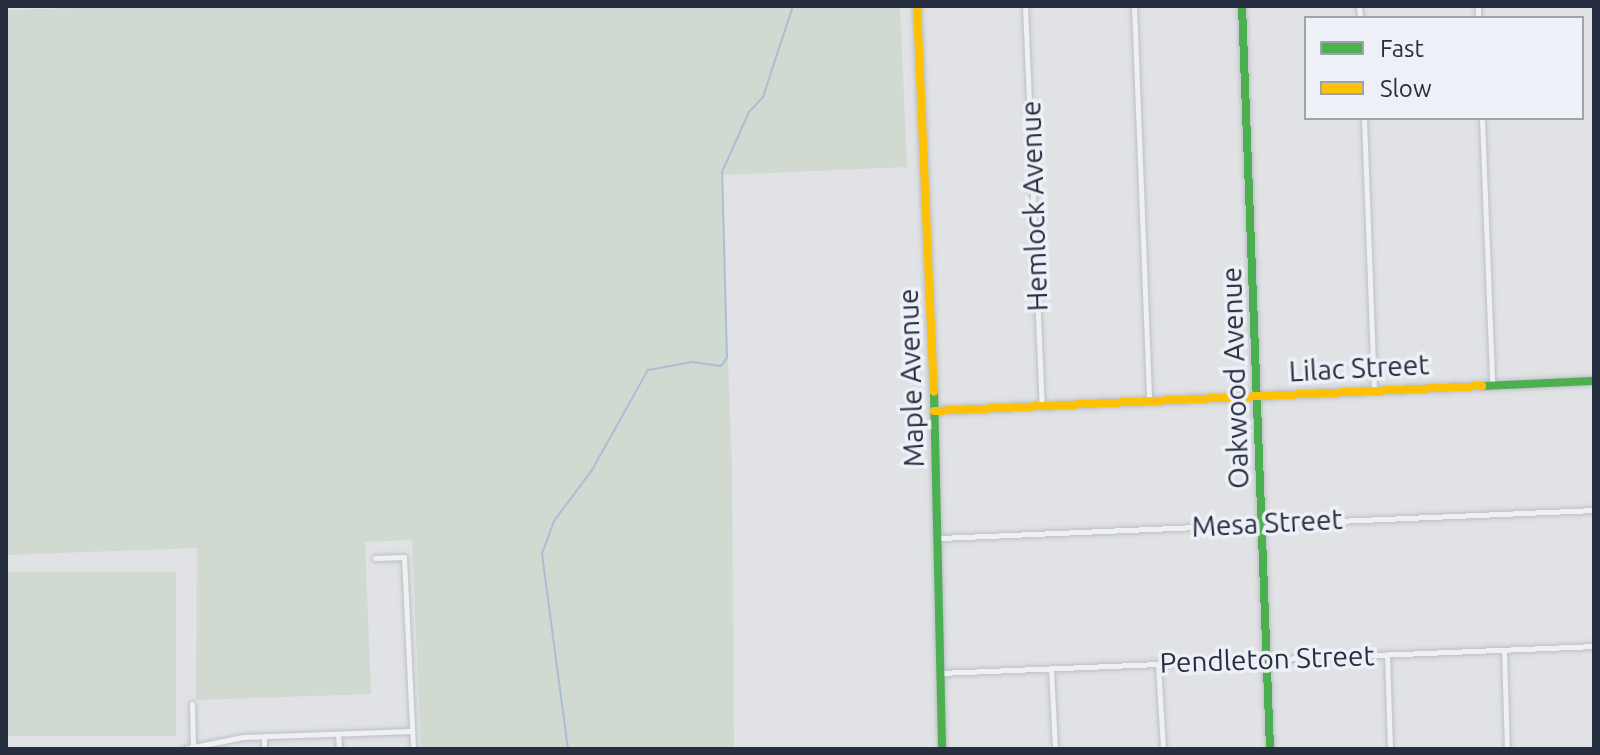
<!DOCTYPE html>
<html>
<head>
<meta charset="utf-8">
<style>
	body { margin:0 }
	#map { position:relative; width:1600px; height:755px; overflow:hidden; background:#e0e2e5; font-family:Ubuntu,sans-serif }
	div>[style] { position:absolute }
	.green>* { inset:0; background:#d0dad0; transform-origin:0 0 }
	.stream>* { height:2px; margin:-1px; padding:0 1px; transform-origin:1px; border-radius:1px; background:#acbed3 }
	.roads { filter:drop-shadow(0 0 2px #bec0c3) drop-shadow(0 0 2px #bec0c3) }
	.street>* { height:5px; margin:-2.5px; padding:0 2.5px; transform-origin:2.5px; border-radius:2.5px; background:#eff0f2 }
	.fast>* { height:8px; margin:-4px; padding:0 4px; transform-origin:4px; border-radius:4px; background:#4caf50 }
	.slow>* { height:8px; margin:-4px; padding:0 4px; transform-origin:4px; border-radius:4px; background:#ffc107 }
	span { translate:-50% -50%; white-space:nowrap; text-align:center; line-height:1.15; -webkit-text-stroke:7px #edf0f6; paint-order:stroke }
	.street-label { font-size:28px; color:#262e40 }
	.frame { position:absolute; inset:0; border:8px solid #262e40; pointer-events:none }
	.legend { position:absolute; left:1304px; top:16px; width:280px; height:104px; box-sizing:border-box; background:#edf0f6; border:2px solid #9da2ad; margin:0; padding:10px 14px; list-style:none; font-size:24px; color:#262e40 }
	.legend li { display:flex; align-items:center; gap:16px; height:40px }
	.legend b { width:40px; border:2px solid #9da2ad }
</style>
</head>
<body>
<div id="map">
	<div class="green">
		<i style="clip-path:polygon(137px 6px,900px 6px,907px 167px,721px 175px,732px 469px,734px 749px,421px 749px,412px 540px,365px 542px,371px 694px,196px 700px,197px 548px,6px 555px,6px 10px)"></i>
		<i style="left:176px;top:572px;width:164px;height:170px;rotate:90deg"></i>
	</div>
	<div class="stream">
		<i style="left:568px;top:749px;width:197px;rotate:-97.6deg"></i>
		<i style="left:542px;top:554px;width:35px;rotate:-70deg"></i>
		<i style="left:554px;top:521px;width:64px;rotate:-53.3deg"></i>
		<i style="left:592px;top:470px;width:115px;rotate:-60.8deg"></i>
		<i style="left:648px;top:370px;width:45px;rotate:-10.3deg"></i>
		<i style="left:692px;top:362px;width:29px;rotate:8deg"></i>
		<i style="left:721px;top:366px;width:10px;rotate:-53deg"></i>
		<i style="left:727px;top:358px;width:186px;rotate:-91.5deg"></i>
		<i style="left:722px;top:172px;width:66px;rotate:-65.8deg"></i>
		<i style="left:749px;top:112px;width:21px;rotate:-47deg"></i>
		<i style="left:763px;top:97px;width:96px;rotate:-71.8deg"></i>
	</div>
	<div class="roads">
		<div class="street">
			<i style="left:1025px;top:6px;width:401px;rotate:87.6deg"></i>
			<i style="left:1134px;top:6px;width:394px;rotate:87.8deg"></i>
			<i style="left:1359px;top:6px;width:12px;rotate:85deg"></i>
			<i style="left:1478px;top:6px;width:12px;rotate:90deg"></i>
			<i style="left:1364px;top:118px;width:271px;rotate:87.9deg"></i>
			<i style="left:1482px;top:118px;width:266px;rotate:87.8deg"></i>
			<i style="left:940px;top:538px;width:655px;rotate:-2.45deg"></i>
			<i style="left:375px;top:558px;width:29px;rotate:-2deg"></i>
			<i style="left:404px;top:557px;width:192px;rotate:87.3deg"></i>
			<i style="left:1504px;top:650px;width:99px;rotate:88.3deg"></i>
			<i style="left:1387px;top:654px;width:95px;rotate:88.2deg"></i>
			<i style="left:1158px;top:664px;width:85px;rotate:86.6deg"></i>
			<i style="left:1051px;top:669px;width:80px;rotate:87.1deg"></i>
			<i style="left:940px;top:673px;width:655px;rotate:-2.36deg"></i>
			<i style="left:192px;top:704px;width:45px;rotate:88.7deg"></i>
			<i style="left:338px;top:734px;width:15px;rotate:86deg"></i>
			<i style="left:264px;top:737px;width:12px;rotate:90deg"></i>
			<i style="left:184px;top:749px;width:60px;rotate:-11.5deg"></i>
			<i style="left:243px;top:737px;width:169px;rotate:-2deg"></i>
		</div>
		<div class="fast">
			<i style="left:1242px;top:6px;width:744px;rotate:87.84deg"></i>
			<i style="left:1482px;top:386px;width:112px;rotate:-2.6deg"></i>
			<i style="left:934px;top:392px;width:357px;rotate:88.7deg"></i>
		</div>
		<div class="slow">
			<i style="left:917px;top:6px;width:386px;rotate:87.5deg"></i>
			<i style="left:934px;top:411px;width:549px;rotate:-2.61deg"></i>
		</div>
	</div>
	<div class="street-label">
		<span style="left:1034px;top:206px;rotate:-92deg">Hemlock Avenue</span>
		<span style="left:1359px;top:368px;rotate:-3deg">Lilac Street</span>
		<span style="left:911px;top:378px;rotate:-92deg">Maple Avenue</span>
		<span style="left:1235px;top:378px;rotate:-92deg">Oakwood Avenue</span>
		<span style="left:1267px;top:523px;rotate:-3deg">Mesa Street</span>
		<span style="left:1267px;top:659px;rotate:-2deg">Pendleton Street</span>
	</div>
	<div class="frame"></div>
	<ul class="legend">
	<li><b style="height:10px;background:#4caf50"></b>Fast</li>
	<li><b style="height:10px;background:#ffc107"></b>Slow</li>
	</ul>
</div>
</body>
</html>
